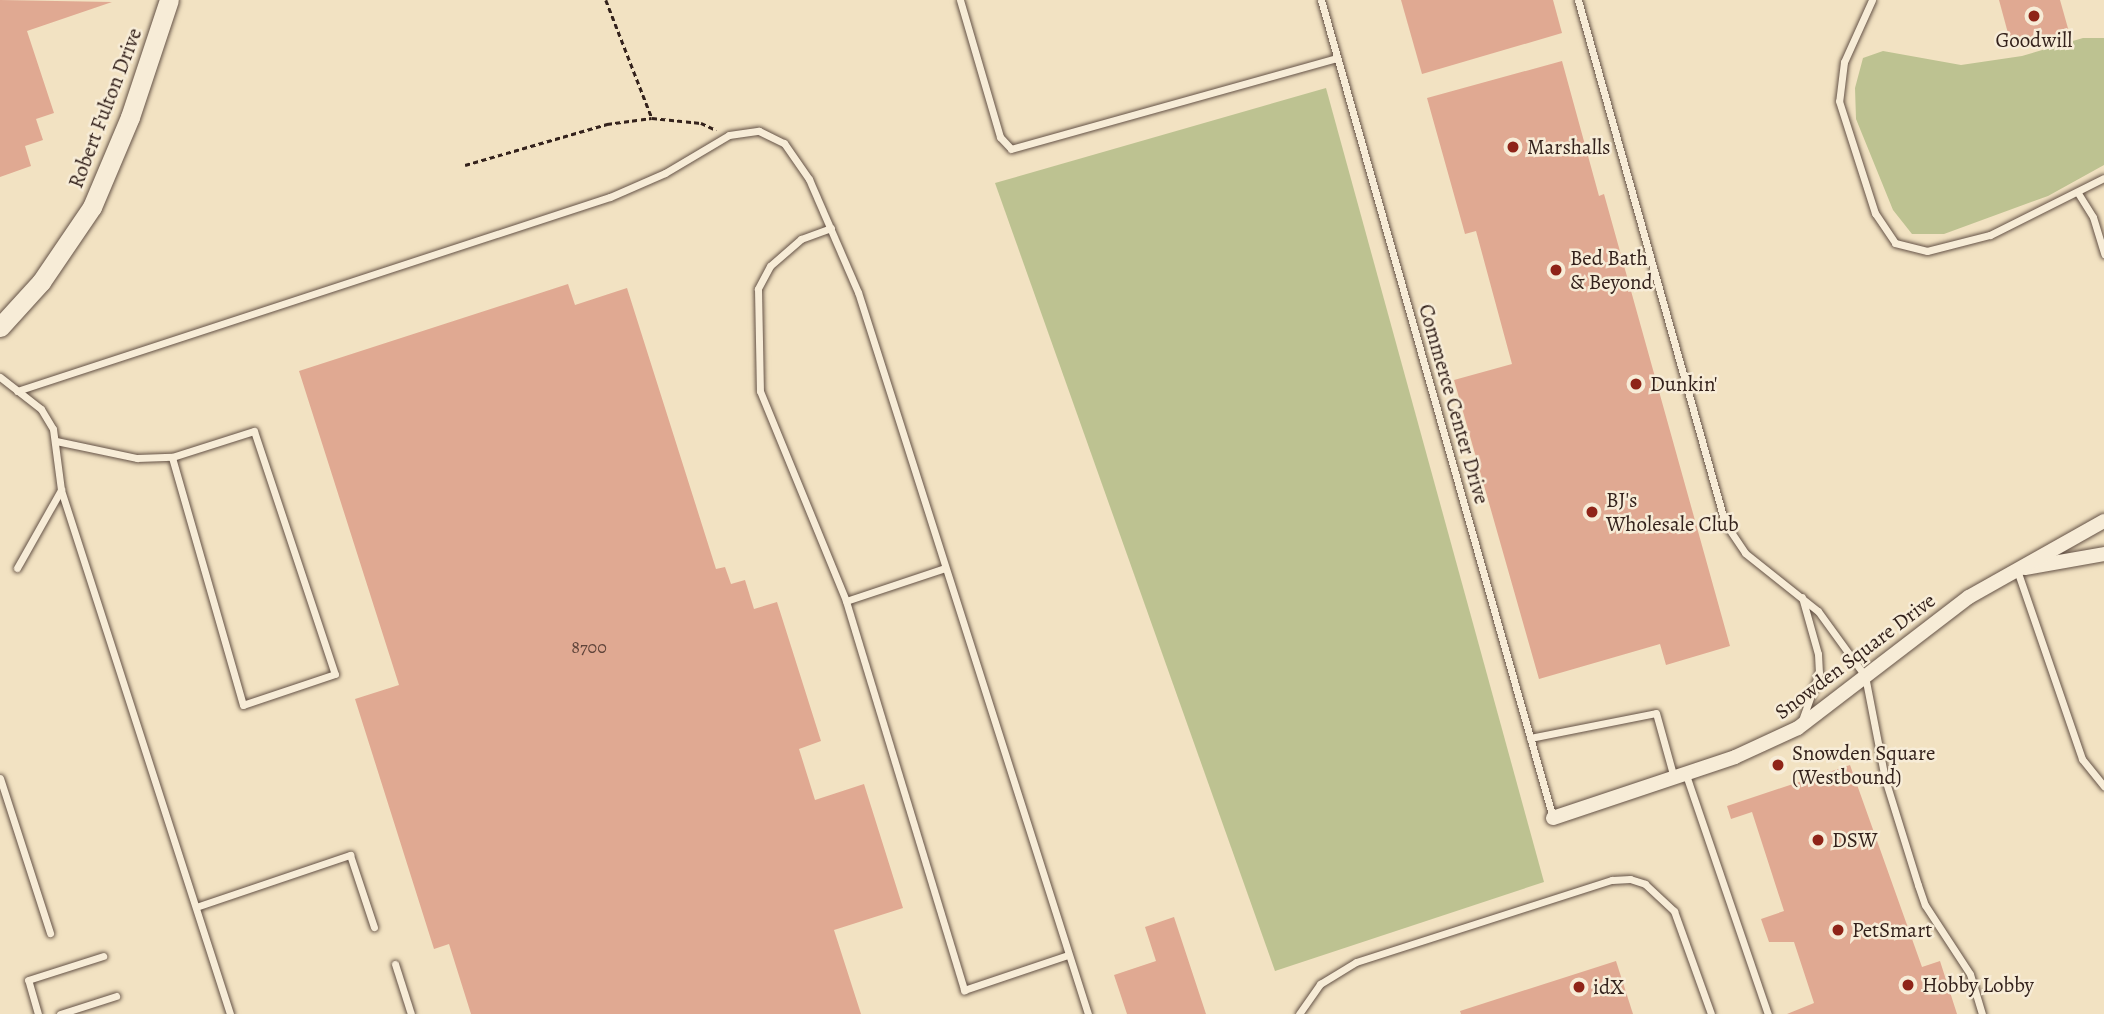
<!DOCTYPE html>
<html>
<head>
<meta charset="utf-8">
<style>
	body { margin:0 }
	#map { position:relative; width:2104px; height:1014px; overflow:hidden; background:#f2e2c2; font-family:Alegreya,serif }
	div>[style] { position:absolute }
	.green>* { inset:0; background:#bdc291 }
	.building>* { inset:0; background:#e0a992 }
	.path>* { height:2.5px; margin-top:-1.25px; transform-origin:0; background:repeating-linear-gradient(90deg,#34221c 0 5px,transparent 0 8.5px) }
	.roads { filter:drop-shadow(0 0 2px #645246) drop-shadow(0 0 2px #645246) }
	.lane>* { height:7px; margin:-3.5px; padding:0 3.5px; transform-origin:3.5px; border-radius:3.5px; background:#f7ecd7 }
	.street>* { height:14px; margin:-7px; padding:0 7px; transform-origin:7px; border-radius:7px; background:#f7ecd7 }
	.secondary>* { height:19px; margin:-9.5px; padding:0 9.5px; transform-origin:9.5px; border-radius:9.5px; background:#f7ecd7 }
	.dots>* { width:19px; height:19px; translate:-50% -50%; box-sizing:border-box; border:4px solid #f7ecd7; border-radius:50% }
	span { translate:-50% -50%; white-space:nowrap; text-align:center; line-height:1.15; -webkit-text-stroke:5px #f7ecd7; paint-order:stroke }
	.number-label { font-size:18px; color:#5f443a }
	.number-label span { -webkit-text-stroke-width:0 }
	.poi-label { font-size:21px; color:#34221c }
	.left { translate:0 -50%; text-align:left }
	.street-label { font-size:21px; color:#34221c }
</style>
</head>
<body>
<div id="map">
	<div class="green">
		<i style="clip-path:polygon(2083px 38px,2104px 38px,2104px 165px,2048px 196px,1944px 234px,1912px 234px,1893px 210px,1856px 119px,1855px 88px,1863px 58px,1883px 51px,1961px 65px,2022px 56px)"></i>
		<i style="clip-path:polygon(1326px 88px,1544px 882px,1275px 971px,995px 183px)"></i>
	</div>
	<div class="building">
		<i style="clip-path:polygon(0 0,112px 2px,27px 31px,54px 113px,36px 119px,43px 140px,25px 146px,31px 166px,0 177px)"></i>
		<i style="clip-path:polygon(1401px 0,1553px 0,1562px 33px,1422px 74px)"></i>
		<i style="clip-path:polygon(1999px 0,2060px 0,2069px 32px,2012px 48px)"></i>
		<i style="clip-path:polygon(1562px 61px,1599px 196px,1604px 194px,1730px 646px,1666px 665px,1660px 644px,1539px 679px,1454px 380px,1512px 364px,1476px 231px,1465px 234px,1427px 98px)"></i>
		<i style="clip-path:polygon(568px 284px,575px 305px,627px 288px,716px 569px,725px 567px,731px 584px,745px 580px,754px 609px,777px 602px,821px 741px,799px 749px,815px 800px,864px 784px,903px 908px,834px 930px,861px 1014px,471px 1014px,449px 944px,434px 949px,355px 699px,399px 685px,299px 371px)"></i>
		<i style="clip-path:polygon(1850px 765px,1922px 967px,1940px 961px,1957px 1014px,1787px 1014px,1814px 1003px,1794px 942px,1769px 942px,1761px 919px,1784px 911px,1752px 812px,1731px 819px,1727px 806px)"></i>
		<i style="clip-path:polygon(1174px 917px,1206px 1014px,1127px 1014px,1114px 975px,1156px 961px,1145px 927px)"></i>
		<i style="clip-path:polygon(1616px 961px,1633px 1014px,1461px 1014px,1460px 1011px)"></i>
	</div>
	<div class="path">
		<i style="left:606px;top:0;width:127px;rotate:68.7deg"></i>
		<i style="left:465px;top:165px;width:148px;rotate:-16.1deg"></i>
		<i style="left:607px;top:124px;width:45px;rotate:-7.6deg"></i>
		<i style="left:652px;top:118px;width:49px;rotate:5.8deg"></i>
		<i style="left:701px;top:123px;width:17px;rotate:25deg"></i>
	</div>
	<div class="roads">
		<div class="lane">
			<i style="left:960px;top:0;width:143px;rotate:73.7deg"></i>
			<i style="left:1000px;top:137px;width:16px;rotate:47deg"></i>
			<i style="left:1011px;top:149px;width:338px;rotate:-15.6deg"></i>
			<i style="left:1321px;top:0;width:850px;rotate:74.17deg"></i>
			<i style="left:1578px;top:0;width:543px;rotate:74.3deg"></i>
			<i style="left:1725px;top:523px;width:36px;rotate:56deg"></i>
			<i style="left:1745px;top:553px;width:93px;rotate:38.5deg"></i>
			<i style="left:1818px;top:611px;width:80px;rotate:54.1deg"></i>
			<i style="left:1865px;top:676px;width:105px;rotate:79deg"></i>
			<i style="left:1885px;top:779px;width:111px;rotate:72.7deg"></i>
			<i style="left:1918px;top:885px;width:21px;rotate:71deg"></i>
			<i style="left:1925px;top:905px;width:82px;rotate:56.9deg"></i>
			<i style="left:1970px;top:974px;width:42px;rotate:73.3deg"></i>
			<i style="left:1872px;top:0;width:68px;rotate:114.3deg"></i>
			<i style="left:1844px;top:62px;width:39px;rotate:97deg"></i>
			<i style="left:1839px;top:101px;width:118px;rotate:72.2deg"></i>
			<i style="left:1875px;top:213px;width:36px;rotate:56deg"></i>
			<i style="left:1895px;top:243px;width:33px;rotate:14deg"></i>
			<i style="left:1927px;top:251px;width:65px;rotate:-14.3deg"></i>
			<i style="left:1990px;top:235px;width:127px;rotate:-26.6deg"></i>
			<i style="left:2078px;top:193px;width:28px;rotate:58deg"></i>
			<i style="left:2093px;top:217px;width:39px;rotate:73deg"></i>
			<i style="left:831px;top:228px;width:32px;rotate:160deg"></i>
			<i style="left:801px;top:239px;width:41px;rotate:138.9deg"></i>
			<i style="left:770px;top:266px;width:26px;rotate:118deg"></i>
			<i style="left:758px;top:289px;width:102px;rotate:88.9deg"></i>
			<i style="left:760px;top:391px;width:227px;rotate:67.7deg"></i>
			<i style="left:846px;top:601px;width:407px;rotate:73.1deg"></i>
			<i style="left:964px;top:990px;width:110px;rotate:-18.6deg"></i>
			<i style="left:0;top:377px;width:52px;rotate:38deg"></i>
			<i style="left:41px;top:409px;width:23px;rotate:59deg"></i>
			<i style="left:53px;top:429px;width:62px;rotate:82.5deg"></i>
			<i style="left:61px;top:490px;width:551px;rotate:72.12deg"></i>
			<i style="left:17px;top:391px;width:624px;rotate:-18.12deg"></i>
			<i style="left:610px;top:197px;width:60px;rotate:-23.6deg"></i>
			<i style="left:665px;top:173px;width:74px;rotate:-30.7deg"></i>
			<i style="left:729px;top:135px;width:30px;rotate:-8deg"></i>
			<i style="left:759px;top:131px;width:28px;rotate:26deg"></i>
			<i style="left:784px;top:143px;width:44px;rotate:55.2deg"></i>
			<i style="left:809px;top:179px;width:123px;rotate:66.6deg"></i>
			<i style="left:858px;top:292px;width:758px;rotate:72.33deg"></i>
			<i style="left:56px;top:441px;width:83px;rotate:11.9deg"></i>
			<i style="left:137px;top:458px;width:35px;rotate:-2deg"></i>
			<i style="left:172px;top:457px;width:86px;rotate:-17.6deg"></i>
			<i style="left:254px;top:431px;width:256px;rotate:71.6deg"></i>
			<i style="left:335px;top:674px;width:97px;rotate:161.4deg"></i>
			<i style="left:243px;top:705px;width:258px;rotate:-106deg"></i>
			<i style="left:17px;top:568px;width:90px;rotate:-60.6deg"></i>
			<i style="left:2017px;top:570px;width:200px;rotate:71deg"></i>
			<i style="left:2082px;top:759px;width:35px;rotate:51deg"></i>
			<i style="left:846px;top:601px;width:104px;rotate:-18.4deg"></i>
			<i style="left:1801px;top:723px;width:53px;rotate:-70.2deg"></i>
			<i style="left:1819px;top:673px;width:19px;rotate:-93deg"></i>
			<i style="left:1818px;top:654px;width:59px;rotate:-105.7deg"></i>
			<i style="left:1530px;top:738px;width:128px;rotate:-11.2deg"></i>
			<i style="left:1656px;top:713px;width:67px;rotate:74.5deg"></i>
			<i style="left:1686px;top:775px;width:253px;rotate:71.1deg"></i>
			<i style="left:0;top:778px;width:163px;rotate:72.1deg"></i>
			<i style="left:196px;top:907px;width:163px;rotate:-18.7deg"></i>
			<i style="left:350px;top:855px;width:76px;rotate:71.6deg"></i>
			<i style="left:395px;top:964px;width:52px;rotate:72.3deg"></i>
			<i style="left:38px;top:1014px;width:35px;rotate:-106deg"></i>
			<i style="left:28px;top:980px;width:79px;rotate:-17.7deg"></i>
			<i style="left:60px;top:1014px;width:59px;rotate:-17.8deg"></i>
			<i style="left:1299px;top:1014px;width:37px;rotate:-55deg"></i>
			<i style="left:1320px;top:984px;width:42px;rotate:-31.4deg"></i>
			<i style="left:1356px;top:962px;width:269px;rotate:-17.8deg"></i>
			<i style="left:1612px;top:880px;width:18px;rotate:-3deg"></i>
			<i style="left:1630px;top:879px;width:16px;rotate:18deg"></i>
			<i style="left:1645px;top:884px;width:40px;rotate:43deg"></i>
			<i style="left:1674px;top:911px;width:109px;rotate:70.2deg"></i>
		</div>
		<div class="street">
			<i style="left:2025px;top:568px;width:80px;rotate:-10deg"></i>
			<i style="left:1553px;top:818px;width:192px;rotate:-18.5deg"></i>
			<i style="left:1735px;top:757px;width:69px;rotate:-24.7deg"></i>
			<i style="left:1798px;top:728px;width:215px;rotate:-37.5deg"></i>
			<i style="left:1969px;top:597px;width:155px;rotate:-29.4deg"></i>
		</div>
		<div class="secondary">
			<i style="left:0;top:327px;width:61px;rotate:-47.7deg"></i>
			<i style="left:41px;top:282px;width:91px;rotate:-55.8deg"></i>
			<i style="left:92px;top:207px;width:98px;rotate:-67.1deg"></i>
			<i style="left:130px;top:117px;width:123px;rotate:-71.6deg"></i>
		</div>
	</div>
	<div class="dots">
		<i style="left:2034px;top:16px;background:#8f2418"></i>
		<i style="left:1513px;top:147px;background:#8f2418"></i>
		<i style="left:1556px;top:270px;background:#8f2418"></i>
		<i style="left:1636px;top:384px;background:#8f2418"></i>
		<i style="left:1592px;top:512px;background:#8f2418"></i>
		<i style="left:1778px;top:765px;background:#8f2418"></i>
		<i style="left:1818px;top:840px;background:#8f2418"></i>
		<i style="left:1838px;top:930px;background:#8f2418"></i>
		<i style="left:1908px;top:985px;background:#8f2418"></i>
		<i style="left:1579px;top:987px;background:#8f2418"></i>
	</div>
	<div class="number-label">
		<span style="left:589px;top:647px">8700</span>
	</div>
	<div class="poi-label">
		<span style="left:2034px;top:40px">Goodwill</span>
		<span class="left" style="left:1527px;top:147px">Marshalls</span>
		<span class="left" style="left:1570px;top:270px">Bed Bath<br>&amp; Beyond</span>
		<span class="left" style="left:1650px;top:384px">Dunkin'</span>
		<span class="left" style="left:1606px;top:512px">BJ's<br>Wholesale Club</span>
		<span class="left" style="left:1792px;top:765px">Snowden Square<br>(Westbound)</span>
		<span class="left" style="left:1832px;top:840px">DSW</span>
		<span class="left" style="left:1852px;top:930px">PetSmart</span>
		<span class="left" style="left:1922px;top:985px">Hobby Lobby</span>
		<span class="left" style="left:1593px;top:987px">idX</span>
	</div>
	<div class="street-label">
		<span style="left:105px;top:108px;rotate:-69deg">Robert Fulton Drive</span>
		<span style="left:1454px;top:404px;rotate:74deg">Commerce Center Drive</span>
		<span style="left:1855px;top:656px;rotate:-37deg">Snowden Square Drive</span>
	</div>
</div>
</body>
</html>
